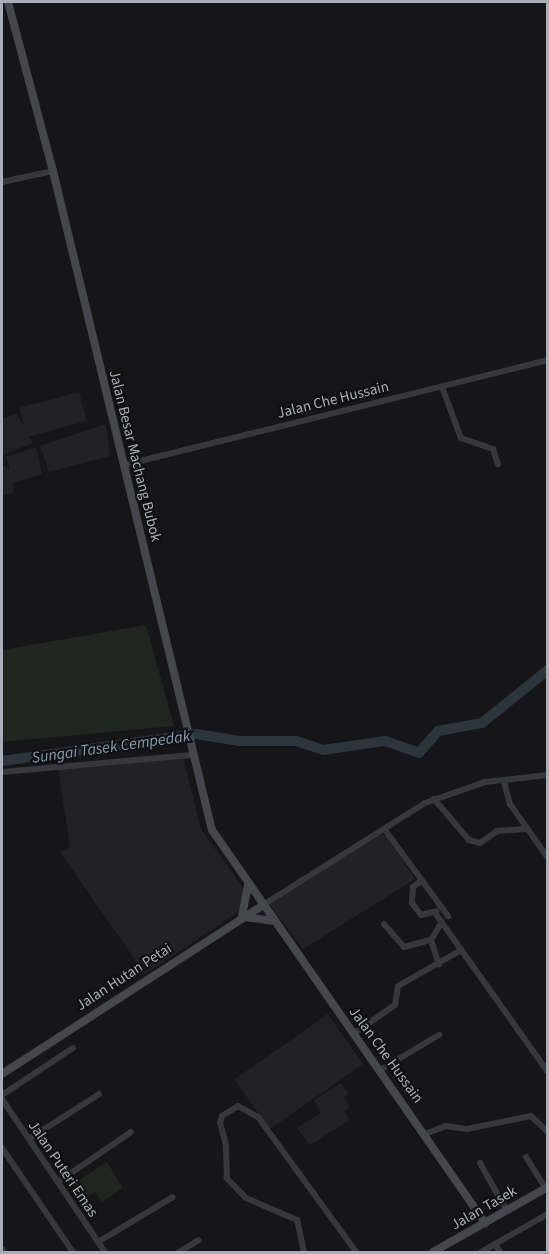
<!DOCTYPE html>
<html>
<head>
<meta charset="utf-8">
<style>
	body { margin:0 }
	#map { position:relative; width:549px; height:1254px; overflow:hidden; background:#161618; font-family:"Source Sans 3",sans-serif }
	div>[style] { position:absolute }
	.built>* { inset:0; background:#222225; transform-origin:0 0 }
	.green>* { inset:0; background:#1e261f }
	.river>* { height:10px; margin:-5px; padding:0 5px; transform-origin:5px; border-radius:5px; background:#2c353c }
	.street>* { height:6px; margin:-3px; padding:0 3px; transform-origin:3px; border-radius:3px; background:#37383d }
	.secondary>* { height:8px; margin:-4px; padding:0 4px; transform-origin:4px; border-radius:4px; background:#45474d }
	span { translate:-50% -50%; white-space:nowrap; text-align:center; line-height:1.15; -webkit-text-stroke:4.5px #111113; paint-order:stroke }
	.street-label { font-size:15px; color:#a8adb8 }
	.water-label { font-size:16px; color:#7f9bb3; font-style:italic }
	.frame { position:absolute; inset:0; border:3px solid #a8adb8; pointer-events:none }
</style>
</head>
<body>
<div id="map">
	<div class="built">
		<i style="left:79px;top:392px;width:30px;height:62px;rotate:75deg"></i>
		<i style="clip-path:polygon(17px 414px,33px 443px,2px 455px,2px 419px)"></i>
		<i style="clip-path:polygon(106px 424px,110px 456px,49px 472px,40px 446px)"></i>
		<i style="clip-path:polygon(36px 447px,42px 474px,13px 483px,13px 493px,2px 496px,2px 465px,10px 469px,6px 457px)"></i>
		<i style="clip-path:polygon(183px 757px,201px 829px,246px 892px,241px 910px,145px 974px,60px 852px,70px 847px,58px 768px)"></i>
		<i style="clip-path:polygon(380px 835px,386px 836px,415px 879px,303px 949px,269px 904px)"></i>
		<i style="left:328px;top:1014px;width:61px;height:114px;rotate:55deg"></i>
		<i style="clip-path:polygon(341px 1083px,349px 1094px,344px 1097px,350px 1107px,344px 1111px,350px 1120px,310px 1145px,297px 1128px,321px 1113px,314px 1100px)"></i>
	</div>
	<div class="green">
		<i style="clip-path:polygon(146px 625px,174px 726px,2px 742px,2px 650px)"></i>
		<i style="clip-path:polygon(107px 1162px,123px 1188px,102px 1202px,95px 1192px,83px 1199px,73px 1184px)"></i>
	</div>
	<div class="river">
		<i style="left:2px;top:761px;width:196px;rotate:-7.9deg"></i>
		<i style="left:196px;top:734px;width:44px;rotate:9.2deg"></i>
		<i style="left:239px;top:741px;width:57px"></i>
		<i style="left:296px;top:741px;width:28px;rotate:18deg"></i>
		<i style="left:323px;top:750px;width:63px;rotate:-8.3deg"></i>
		<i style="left:385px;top:741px;width:36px;rotate:19deg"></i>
		<i style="left:419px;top:753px;width:29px;rotate:-49deg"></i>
		<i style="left:438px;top:731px;width:45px;rotate:-10.3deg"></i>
		<i style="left:482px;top:723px;width:85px;rotate:-38.8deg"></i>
	</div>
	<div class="street">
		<i style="left:2px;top:182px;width:52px;rotate:-12.2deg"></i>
		<i style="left:442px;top:387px;width:54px;rotate:69.6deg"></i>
		<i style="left:461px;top:438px;width:34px;rotate:19deg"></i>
		<i style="left:493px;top:449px;width:16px;rotate:72deg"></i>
		<i style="left:124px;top:465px;width:437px;rotate:-13.9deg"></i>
		<i style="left:2px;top:772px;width:190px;rotate:-5.1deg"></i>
		<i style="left:504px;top:782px;width:23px;rotate:75deg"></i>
		<i style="left:510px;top:804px;width:66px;rotate:54.9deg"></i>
		<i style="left:434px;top:799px;width:54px;rotate:49.5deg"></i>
		<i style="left:469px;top:840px;width:11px;rotate:15deg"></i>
		<i style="left:480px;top:843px;width:21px;rotate:-35deg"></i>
		<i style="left:497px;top:831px;width:29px;rotate:-4deg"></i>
		<i style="left:385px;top:830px;width:107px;rotate:53.8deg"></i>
		<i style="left:421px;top:881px;width:10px;rotate:143deg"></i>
		<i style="left:413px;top:887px;width:16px;rotate:94deg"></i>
		<i style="left:412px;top:903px;width:15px;rotate:53deg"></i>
		<i style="left:421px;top:915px;width:16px;rotate:-14deg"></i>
		<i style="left:263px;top:905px;width:191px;rotate:-32.2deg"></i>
		<i style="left:425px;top:803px;width:64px;rotate:-19.3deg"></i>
		<i style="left:485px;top:782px;width:63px;rotate:-6.3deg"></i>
		<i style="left:435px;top:913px;width:195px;rotate:54.6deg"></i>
		<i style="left:384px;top:924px;width:30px;rotate:49deg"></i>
		<i style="left:404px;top:947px;width:28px;rotate:-15deg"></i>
		<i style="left:431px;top:940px;width:26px;rotate:72deg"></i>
		<i style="left:431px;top:940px;width:21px;rotate:-59deg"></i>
		<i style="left:353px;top:1034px;width:51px;rotate:-34.6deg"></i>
		<i style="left:395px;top:1005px;width:19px;rotate:-81deg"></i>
		<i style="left:398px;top:986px;width:73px;rotate:-29.7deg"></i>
		<i style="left:380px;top:1070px;width:69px;rotate:-30.7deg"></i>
		<i style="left:2px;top:1095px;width:85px;rotate:-33.5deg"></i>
		<i style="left:2px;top:1099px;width:184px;rotate:56.1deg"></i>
		<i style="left:425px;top:1134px;width:22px;rotate:-21deg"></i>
		<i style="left:446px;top:1126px;width:21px;rotate:8deg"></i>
		<i style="left:467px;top:1129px;width:65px;rotate:-11.5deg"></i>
		<i style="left:531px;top:1116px;width:23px;rotate:43deg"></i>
		<i style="left:29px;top:1139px;width:83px;rotate:-32.7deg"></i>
		<i style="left:2px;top:1148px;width:126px;rotate:55.7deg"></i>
		<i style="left:526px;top:1157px;width:36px;rotate:58deg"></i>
		<i style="left:480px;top:1163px;width:55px;rotate:60.6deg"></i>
		<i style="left:58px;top:1182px;width:88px;rotate:-34.4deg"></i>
		<i style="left:98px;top:1242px;width:87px;rotate:-31deg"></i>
		<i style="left:495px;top:1244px;width:9px;rotate:58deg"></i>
		<i style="left:2px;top:1249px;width:4px;rotate:56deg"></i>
		<i style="left:179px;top:1252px;width:23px;rotate:-31deg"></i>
		<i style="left:304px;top:1252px;width:33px;rotate:-102deg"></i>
		<i style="left:297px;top:1220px;width:56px;rotate:-156.7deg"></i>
		<i style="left:246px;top:1198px;width:28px;rotate:-134deg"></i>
		<i style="left:227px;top:1178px;width:33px;rotate:-92deg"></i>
		<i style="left:226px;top:1145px;width:23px;rotate:-105deg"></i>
		<i style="left:220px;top:1123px;width:7px;rotate:-74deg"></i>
		<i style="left:222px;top:1116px;width:19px;rotate:-32deg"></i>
		<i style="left:238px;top:1106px;width:23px;rotate:29deg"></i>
		<i style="left:258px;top:1117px;width:167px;rotate:54deg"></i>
		<i style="left:481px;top:1252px;width:77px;rotate:-29.6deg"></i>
	</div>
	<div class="secondary">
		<i style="left:8px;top:2px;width:175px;rotate:75.1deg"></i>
		<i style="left:53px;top:171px;width:678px;rotate:76.44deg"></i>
		<i style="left:212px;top:830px;width:479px;rotate:55.2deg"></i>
		<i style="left:242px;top:916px;width:31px;rotate:-79deg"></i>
		<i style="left:245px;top:917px;width:29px;rotate:8deg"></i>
		<i style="left:2px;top:1074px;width:311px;rotate:-32.9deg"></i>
		<i style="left:433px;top:1252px;width:132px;rotate:-29.5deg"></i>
	</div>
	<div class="street-label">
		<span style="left:333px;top:400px;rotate:-14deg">Jalan Che Hussain</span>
		<span style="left:135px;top:456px;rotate:76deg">Jalan Besar Machang Bubok</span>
		<span style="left:124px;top:977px;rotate:-33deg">Jalan Hutan Petai</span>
		<span style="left:386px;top:1055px;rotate:54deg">Jalan Che Hussain</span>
		<span style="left:63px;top:1169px;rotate:56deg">Jalan Puteri Emas</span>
		<span style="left:484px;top:1208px;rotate:-30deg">Jalan Tasek</span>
	</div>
	<div class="water-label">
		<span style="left:111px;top:747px;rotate:-8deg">Sungai Tasek Cempedak</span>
	</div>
	<div class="frame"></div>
</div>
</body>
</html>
